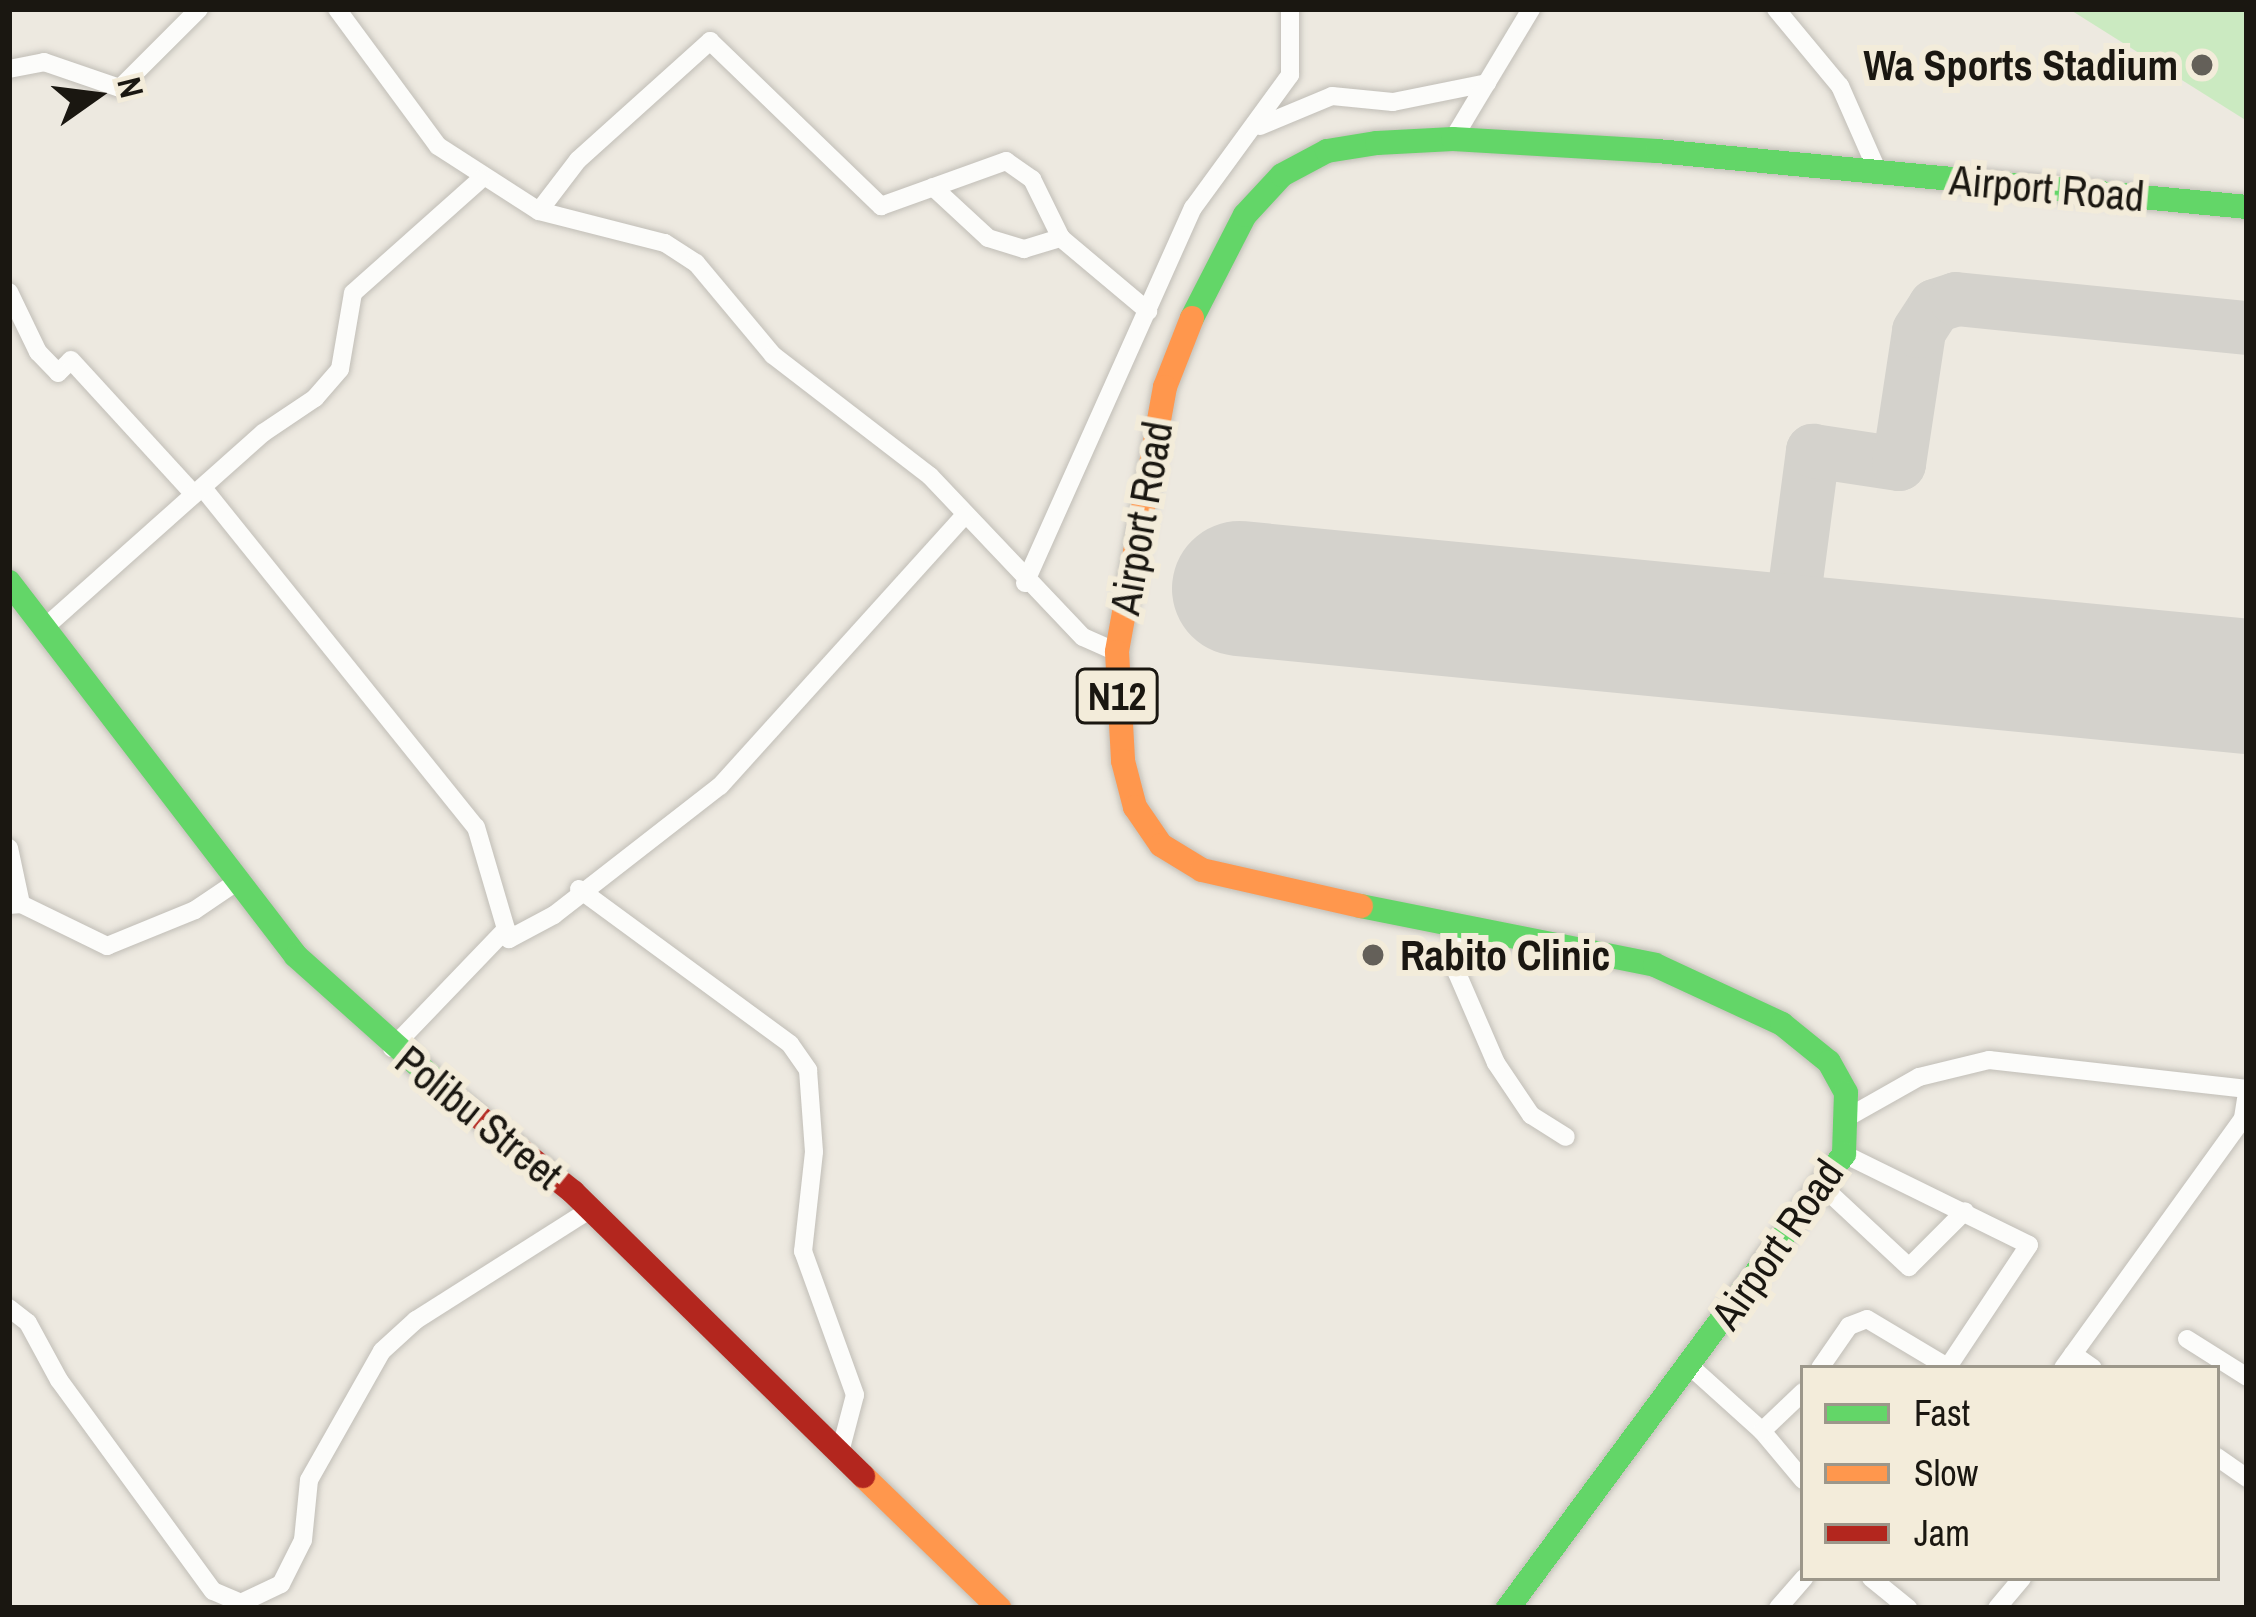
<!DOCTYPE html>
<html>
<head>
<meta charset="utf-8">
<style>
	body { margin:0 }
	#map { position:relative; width:2256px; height:1617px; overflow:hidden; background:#ede9e0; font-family:"Archivo Narrow",sans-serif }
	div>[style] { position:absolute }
	.green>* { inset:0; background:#cbeac1 }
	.taxiway>* { height:54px; margin:-27px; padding:0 27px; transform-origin:27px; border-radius:27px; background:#d4d2cc }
	.runway>* { height:135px; margin:-67.5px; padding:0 67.5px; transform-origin:67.5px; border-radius:67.5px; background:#d4d2cc }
	.roads { filter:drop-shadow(0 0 3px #c1beb7) drop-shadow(0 0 3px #c1beb7) }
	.street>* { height:18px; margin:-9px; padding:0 9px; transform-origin:9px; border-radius:9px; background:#fcfcfa }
	.fast>* { height:24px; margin:-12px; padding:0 12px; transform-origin:12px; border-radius:12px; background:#63d668 }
	.slow>* { height:24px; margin:-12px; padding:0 12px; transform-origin:12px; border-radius:12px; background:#ff974d }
	.jam>* { height:24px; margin:-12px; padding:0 12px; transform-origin:12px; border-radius:12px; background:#b3261e }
	.dots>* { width:33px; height:33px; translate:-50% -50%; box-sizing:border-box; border:6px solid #f3ecda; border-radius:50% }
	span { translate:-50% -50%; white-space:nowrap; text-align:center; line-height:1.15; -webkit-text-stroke:12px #f3ecda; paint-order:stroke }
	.shield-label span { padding:3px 9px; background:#f3ecda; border:3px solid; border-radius:9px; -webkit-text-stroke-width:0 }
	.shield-label { font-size:39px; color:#1a1711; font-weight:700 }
	.poi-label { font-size:42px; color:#1a1711; font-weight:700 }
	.right { translate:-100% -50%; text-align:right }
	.left { translate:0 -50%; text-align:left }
	.street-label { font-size:42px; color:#1a1711 }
	.frame { position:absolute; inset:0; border:12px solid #1a1711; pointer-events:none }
	.legend { position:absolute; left:1800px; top:1365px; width:420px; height:216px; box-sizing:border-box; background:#f3ecda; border:3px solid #9c978a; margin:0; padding:15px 21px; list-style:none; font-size:36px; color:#1a1711 }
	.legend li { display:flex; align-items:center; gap:24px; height:60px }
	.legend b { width:60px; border:3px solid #9c978a }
	.north { position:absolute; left:36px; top:36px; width:120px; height:120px; -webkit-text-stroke:9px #f3ecda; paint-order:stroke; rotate:76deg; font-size:33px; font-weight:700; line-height:48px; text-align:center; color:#1a1711 }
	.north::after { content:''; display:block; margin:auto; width:42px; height:54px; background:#1a1711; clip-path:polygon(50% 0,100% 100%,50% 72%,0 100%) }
</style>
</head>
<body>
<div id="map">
	<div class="green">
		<i style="clip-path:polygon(2069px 9px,2247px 9px,2247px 121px)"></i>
	</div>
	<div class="taxiway">
		<i style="left:1788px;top:641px;width:192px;rotate:-82.5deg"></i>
		<i style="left:1813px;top:451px;width:87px;rotate:8.6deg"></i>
		<i style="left:1899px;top:464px;width:134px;rotate:-81.4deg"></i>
		<i style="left:1919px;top:331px;width:30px;rotate:-57deg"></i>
		<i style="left:1935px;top:306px;width:22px;rotate:-18deg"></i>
		<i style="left:1956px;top:299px;width:292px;rotate:5.7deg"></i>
	</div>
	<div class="runway">
		<i style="left:1239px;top:588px;width:1013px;rotate:5.55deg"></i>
	</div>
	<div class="roads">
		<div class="street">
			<i style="left:337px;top:9px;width:170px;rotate:53.6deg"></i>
			<i style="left:438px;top:146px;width:120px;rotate:32.8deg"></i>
			<i style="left:539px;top:211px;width:130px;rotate:14.3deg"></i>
			<i style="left:665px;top:243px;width:37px;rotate:33deg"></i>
			<i style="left:696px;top:263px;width:120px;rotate:50.1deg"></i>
			<i style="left:773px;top:355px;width:198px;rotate:37.6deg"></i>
			<i style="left:930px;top:476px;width:222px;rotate:46.5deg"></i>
			<i style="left:1083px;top:637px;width:37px;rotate:24deg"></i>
			<i style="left:1776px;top:9px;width:100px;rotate:50.3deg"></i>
			<i style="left:1840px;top:86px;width:94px;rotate:66.2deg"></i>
			<i style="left:9px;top:69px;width:36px;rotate:-11deg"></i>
			<i style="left:44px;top:62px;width:80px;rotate:18.9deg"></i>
			<i style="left:120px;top:88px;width:112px;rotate:-45deg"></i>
			<i style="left:1260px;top:126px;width:78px;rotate:-22.6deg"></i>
			<i style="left:1332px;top:96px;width:61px;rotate:5.6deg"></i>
			<i style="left:1393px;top:102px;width:96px;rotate:-11.4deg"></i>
			<i style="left:1453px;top:139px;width:152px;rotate:-59deg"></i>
			<i style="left:933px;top:187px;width:75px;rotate:42.8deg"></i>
			<i style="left:988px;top:238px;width:38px;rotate:17deg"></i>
			<i style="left:1024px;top:249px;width:39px;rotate:-17deg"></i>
			<i style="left:539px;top:211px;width:64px;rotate:-52.6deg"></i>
			<i style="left:578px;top:160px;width:178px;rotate:-42deg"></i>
			<i style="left:710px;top:41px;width:238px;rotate:44deg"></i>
			<i style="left:881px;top:206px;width:133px;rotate:-19.8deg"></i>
			<i style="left:1006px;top:161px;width:32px;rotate:35deg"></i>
			<i style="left:1032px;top:179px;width:66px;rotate:63.8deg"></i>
			<i style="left:1061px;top:238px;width:114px;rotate:40deg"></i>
			<i style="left:9px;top:292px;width:67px;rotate:64.2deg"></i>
			<i style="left:38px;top:352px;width:29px;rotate:46deg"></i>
			<i style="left:58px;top:373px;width:18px;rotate:-45deg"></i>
			<i style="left:71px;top:360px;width:182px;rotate:47.5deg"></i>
			<i style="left:203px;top:488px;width:435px;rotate:51.2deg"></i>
			<i style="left:476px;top:827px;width:117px;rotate:73.6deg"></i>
			<i style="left:1025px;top:583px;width:411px;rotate:-65.9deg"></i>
			<i style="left:1193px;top:208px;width:165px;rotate:-53.9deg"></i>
			<i style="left:1290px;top:75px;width:66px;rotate:-90deg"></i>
			<i style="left:43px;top:629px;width:295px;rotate:-41.7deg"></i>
			<i style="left:263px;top:433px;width:63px;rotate:-33.9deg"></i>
			<i style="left:315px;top:398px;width:38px;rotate:-49deg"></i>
			<i style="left:340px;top:369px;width:77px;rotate:-80.3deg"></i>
			<i style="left:353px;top:293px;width:171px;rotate:-41.7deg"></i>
			<i style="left:9px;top:848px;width:57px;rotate:77.9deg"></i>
			<i style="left:579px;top:889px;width:262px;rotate:36.3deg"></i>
			<i style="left:790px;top:1044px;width:32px;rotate:55deg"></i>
			<i style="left:808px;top:1070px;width:82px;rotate:85.8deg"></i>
			<i style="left:814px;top:1152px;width:100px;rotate:96.3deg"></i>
			<i style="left:803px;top:1251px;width:153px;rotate:70.1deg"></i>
			<i style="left:855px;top:1395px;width:59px;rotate:104.7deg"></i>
			<i style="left:9px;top:905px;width:12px;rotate:-5deg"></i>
			<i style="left:21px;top:904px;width:96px;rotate:26deg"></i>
			<i style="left:107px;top:946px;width:95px;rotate:-22.2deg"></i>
			<i style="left:195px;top:910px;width:48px;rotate:-34deg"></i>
			<i style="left:1453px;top:922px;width:51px;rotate:85.5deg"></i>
			<i style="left:1457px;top:973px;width:98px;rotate:66.6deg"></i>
			<i style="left:1496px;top:1063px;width:63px;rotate:56.1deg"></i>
			<i style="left:1531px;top:1115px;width:41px;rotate:32.2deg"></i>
			<i style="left:392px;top:1048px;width:165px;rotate:-46.2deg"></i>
			<i style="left:506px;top:929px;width:10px;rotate:73deg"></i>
			<i style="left:509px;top:939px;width:51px;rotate:-28.1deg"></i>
			<i style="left:554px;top:915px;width:210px;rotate:-37.9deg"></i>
			<i style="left:720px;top:786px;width:365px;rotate:-47.9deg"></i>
			<i style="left:1850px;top:1116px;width:79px;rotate:-29.5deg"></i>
			<i style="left:1919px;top:1077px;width:72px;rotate:-13.7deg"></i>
			<i style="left:1989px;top:1060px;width:260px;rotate:6.4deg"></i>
			<i style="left:1844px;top:1154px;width:206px;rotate:26.2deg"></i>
			<i style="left:2029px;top:1245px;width:146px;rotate:123.6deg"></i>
			<i style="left:1822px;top:1186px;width:119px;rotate:43deg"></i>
			<i style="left:1909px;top:1267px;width:79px;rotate:-45deg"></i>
			<i style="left:9px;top:1308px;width:24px;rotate:38deg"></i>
			<i style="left:28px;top:1323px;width:65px;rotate:61.5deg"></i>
			<i style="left:59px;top:1380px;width:261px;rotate:53.9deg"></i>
			<i style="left:213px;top:1591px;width:30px;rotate:23deg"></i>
			<i style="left:241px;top:1603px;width:44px;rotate:-25.4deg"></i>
			<i style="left:281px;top:1584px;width:49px;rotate:-63.4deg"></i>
			<i style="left:303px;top:1540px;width:60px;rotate:-84.3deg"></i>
			<i style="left:309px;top:1480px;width:148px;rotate:-60.5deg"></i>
			<i style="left:382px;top:1351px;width:46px;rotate:-42.4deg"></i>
			<i style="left:416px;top:1320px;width:207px;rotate:-32.4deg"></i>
			<i style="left:2187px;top:1339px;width:71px;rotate:32.3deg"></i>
			<i style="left:2073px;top:1354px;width:24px;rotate:35deg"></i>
			<i style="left:1691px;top:1367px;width:96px;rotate:42deg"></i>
			<i style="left:1762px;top:1431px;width:64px;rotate:50.1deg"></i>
			<i style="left:1820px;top:1368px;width:51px;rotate:-55.4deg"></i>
			<i style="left:1849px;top:1326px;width:19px;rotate:-21deg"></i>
			<i style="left:1867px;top:1319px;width:96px;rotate:30.9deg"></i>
			<i style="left:2063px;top:1368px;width:308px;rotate:-54.2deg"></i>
			<i style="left:2243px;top:1118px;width:24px;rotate:-81deg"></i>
			<i style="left:1762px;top:1431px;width:57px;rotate:-43.6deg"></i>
			<i style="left:2217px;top:1457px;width:37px;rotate:35deg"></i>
			<i style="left:1871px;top:1578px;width:48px;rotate:39deg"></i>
			<i style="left:1778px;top:1608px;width:40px;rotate:-49deg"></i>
			<i style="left:1997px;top:1608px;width:39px;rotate:-50deg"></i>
		</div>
		<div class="fast">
			<i style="left:1192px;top:318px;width:116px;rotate:-62.8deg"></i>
			<i style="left:1245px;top:215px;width:54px;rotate:-47.2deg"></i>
			<i style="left:1282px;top:175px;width:51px;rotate:-28.1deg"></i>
			<i style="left:1327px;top:151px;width:51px;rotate:-9.1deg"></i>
			<i style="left:1377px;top:143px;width:76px;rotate:-3deg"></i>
			<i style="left:1453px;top:139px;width:204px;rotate:3.4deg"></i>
			<i style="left:1657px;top:151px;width:593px;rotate:5.42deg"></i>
			<i style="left:9px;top:582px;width:471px;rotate:52.5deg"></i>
			<i style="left:296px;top:956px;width:205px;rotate:41.8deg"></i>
			<i style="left:1361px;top:906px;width:300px;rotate:11.3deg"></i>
			<i style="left:1655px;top:965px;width:140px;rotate:24.9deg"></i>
			<i style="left:1782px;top:1024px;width:60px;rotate:39deg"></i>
			<i style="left:1829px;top:1062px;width:35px;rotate:61deg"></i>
			<i style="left:1846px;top:1093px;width:61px;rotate:91.9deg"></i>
			<i style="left:1844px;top:1154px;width:565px;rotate:126.5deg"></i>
		</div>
		<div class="slow">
			<i style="left:1192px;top:318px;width:74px;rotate:111.4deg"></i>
			<i style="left:1165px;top:387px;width:269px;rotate:100.3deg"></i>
			<i style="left:1117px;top:652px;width:109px;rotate:86.8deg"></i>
			<i style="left:1123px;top:761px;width:48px;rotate:75.4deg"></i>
			<i style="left:1135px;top:807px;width:46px;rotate:55.6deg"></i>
			<i style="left:1161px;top:845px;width:48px;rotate:31.4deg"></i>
			<i style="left:1202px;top:870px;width:163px;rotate:12.8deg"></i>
			<i style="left:863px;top:1476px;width:190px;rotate:44.1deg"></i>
		</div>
		<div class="jam">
			<i style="left:449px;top:1093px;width:159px;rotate:38.6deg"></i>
			<i style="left:573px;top:1192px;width:406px;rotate:44.4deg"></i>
		</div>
	</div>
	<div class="dots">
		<i style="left:2202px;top:65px;background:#646059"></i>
		<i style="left:1373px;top:955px;background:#646059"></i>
	</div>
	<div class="shield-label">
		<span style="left:1117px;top:696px">N12</span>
	</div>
	<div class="poi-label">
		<span class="right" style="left:2178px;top:65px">Wa Sports Stadium</span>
		<span class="left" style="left:1400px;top:955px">Rabito Clinic</span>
	</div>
	<div class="street-label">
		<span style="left:2047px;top:188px;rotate:5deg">Airport Road</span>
		<span style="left:1141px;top:518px;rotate:-80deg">Airport Road</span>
		<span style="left:479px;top:1117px;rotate:39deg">Polibu Street</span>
		<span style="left:1777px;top:1244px;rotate:-55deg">Airport Road</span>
	</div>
	<div class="frame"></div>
	<ul class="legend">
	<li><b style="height:15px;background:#63d668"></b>Fast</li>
	<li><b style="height:15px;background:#ff974d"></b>Slow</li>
	<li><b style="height:15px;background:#b3261e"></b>Jam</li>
	</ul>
	<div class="north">N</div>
</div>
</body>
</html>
